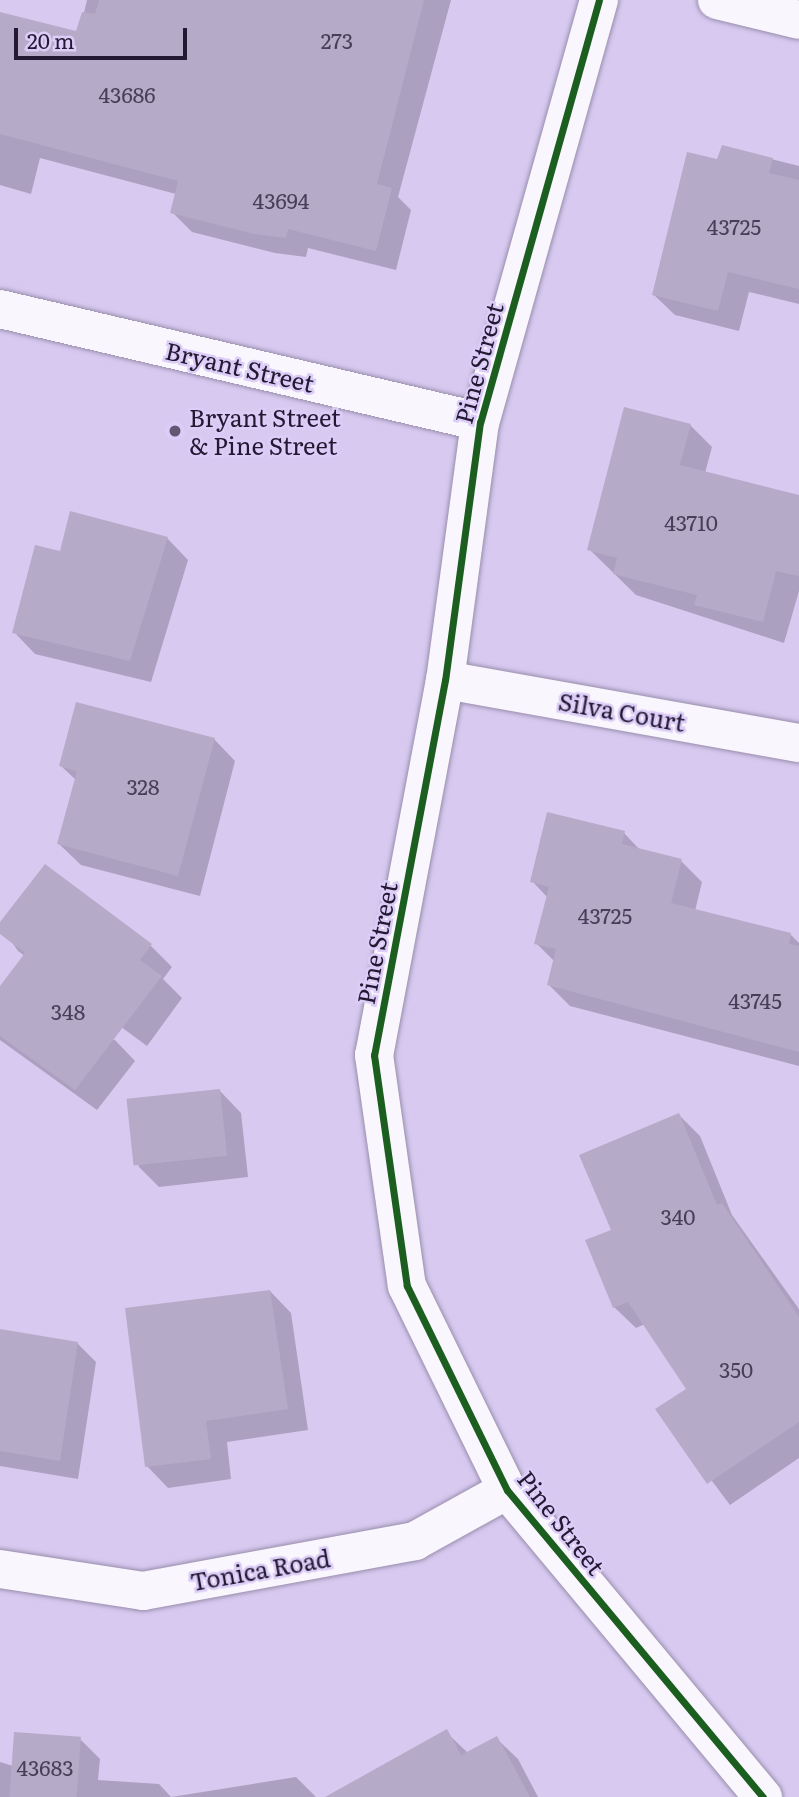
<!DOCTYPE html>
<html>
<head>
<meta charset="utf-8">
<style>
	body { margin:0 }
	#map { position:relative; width:799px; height:1797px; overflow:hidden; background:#d7c9f0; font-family:Literata,serif }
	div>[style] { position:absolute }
	.shadow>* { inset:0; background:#0003 }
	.building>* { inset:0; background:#b5abc8; transform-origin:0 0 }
	.roads { filter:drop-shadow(0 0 2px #998eac) drop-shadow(0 0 2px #998eac) }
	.minor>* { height:38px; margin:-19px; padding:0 19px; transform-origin:19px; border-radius:19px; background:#f9f7fd }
	.cycleway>* { height:7px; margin:-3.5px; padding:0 3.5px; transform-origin:3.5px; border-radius:3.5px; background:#1b5e20 }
	.dots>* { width:19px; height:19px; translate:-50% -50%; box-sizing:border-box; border:4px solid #dbcdf7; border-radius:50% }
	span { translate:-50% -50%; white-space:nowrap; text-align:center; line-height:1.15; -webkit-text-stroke:5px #dbcdf7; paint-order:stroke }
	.number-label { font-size:21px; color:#483e58 }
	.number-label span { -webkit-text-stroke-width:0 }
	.street-label { font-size:24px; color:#231932 }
	.poi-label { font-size:24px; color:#231932 }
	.left { translate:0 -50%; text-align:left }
	.scale { position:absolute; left:14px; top:28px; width:173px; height:32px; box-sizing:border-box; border:4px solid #231932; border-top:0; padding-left:9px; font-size:21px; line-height:24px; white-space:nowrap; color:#231932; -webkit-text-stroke:5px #dbcdf7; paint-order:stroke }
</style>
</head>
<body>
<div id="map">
	<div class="shadow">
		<i style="clip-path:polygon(87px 0,451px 0,398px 197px,411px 210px,396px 270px,308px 248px,306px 257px,275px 253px,192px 232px,172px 212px,176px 194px,40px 158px,31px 194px,0 185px,0 14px,79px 34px)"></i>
		<i style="clip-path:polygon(723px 147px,799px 166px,799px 304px,749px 292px,739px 331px,675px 315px,653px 294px)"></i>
		<i style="clip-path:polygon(690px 425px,712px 447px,705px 473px,799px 497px,799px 591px,784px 643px,636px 595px,589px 549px)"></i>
		<i style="clip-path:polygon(167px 538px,188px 560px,151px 682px,35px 654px,14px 632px,61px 553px)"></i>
		<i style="clip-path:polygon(214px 739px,235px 761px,200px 896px,81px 865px,59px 844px,76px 780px,61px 766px)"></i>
		<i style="clip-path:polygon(624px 833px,641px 851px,681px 861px,702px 882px,695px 911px,791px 935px,799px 943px,799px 1066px,570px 1006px,549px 985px,555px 962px,536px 943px,548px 898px,532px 881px)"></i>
		<i style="clip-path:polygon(0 925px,151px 946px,172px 967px,163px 979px,182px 998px,147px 1046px,18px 951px)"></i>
		<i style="clip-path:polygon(0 1010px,115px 1040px,135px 1061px,97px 1110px,0 1040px)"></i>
		<i style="clip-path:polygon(220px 1091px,241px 1113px,248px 1177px,159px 1187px,138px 1166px)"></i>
		<i style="clip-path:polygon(679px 1115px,700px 1136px,732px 1215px,799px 1309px,799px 1458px,730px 1505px,658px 1409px,688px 1389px,645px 1324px,636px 1328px,614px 1307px,613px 1231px)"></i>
		<i style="clip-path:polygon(270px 1291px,291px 1313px,308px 1430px,227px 1442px,231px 1479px,168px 1488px,147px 1466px)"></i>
		<i style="clip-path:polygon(0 1331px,77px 1343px,96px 1362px,78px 1479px,0 1466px)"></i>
		<i style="clip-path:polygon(446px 1732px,468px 1753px,496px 1738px,518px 1759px,538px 1797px,381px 1797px)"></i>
		<i style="clip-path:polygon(80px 1739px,100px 1759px,98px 1780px,159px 1784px,171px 1797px,296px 1777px,316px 1797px,0 1797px,0 1762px,13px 1766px)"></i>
	</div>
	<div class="building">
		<i style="clip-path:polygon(99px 0,424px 0,377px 184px,392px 188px,376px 251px,288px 229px,286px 238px,254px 234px,170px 213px,178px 181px,0 134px,0 12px,76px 31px,82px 12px,95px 14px)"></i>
		<i style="clip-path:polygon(722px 145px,773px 158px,769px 173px,799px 180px,799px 289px,728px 272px,718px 311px,652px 295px,687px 152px,717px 159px)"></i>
		<i style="clip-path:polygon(624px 407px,691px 424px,680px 465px,799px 495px,799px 576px,776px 571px,763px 622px,694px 605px,697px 595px,613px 574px,617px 558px,587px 550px)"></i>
		<i style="clip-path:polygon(70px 511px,168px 537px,130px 661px,12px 633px,35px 545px,60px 551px)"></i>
		<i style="clip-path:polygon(76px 702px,215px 738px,178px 876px,57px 844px,77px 771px,59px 766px)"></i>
		<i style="clip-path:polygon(547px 812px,625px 831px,622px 844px,682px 859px,671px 903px,791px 933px,789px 944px,799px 946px,799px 1052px,547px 985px,556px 949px,534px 944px,549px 887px,530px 882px)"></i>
		<i style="clip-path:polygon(45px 864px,152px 944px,140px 960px,162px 976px,75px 1090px,0 1036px,0 986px,25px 953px,0 934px,0 922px)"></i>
		<i style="left:220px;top:1089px;width:67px;height:94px;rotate:84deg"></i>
		<i style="clip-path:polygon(679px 1113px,717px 1205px,722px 1203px,799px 1317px,799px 1422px,707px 1484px,655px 1409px,686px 1389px,628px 1302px,613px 1308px,585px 1240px,611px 1230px,579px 1155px)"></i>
		<i style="clip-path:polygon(270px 1290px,288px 1409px,206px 1421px,211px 1459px,145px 1467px,125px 1308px)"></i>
		<i style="clip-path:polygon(0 1329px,78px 1342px,60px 1461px,0 1451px)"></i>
		<i style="clip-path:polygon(447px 1729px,461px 1755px,497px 1736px,530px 1797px,325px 1797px)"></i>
		<i style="left:14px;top:1732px;width:67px;height:65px;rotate:4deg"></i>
	</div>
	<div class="roads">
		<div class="minor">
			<i style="left:599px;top:0;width:438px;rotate:105.7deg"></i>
			<i style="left:480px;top:422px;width:260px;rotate:97.7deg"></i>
			<i style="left:445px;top:680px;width:382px;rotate:100.7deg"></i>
			<i style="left:374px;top:1055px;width:233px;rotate:81.9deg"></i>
			<i style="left:407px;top:1286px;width:227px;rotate:63.9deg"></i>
			<i style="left:507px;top:1490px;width:400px;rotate:50.2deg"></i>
			<i style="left:717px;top:0;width:84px;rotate:13.7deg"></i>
			<i style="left:0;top:309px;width:493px;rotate:13.2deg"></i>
			<i style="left:445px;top:680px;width:360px;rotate:10.1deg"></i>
			<i style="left:0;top:1569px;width:145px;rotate:8.7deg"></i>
			<i style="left:143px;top:1591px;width:277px;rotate:-10.4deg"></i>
			<i style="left:415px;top:1541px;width:105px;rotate:-29deg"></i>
		</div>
	</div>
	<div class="cycleway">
		<i style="left:599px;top:0;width:438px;rotate:105.7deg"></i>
		<i style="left:480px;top:422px;width:260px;rotate:97.7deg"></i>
		<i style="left:445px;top:680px;width:382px;rotate:100.7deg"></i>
		<i style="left:374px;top:1055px;width:233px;rotate:81.9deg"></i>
		<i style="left:407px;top:1286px;width:227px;rotate:63.9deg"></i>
		<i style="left:507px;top:1490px;width:400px;rotate:50.2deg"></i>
	</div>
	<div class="dots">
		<i style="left:175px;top:431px;background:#625774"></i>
	</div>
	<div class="number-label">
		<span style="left:337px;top:40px">273</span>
		<span style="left:127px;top:94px">43686</span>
		<span style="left:281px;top:200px">43694</span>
		<span style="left:734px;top:226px">43725</span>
		<span style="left:691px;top:522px">43710</span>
		<span style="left:143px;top:786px">328</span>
		<span style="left:605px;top:915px">43725</span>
		<span style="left:755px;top:1000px">43745</span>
		<span style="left:68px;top:1011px">348</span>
		<span style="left:678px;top:1216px">340</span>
		<span style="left:736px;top:1369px">350</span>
		<span style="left:45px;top:1767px">43683</span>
	</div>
	<div class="street-label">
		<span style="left:478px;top:363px;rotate:-75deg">Pine Street</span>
		<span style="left:240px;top:366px;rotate:13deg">Bryant Street</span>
		<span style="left:622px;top:711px;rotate:10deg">Silva Court</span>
		<span style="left:376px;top:943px;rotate:-79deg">Pine Street</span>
		<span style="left:562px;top:1522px;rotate:52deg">Pine Street</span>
		<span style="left:260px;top:1569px;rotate:-10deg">Tonica Road</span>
	</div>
	<div class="poi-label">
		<span class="left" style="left:189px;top:431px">Bryant Street<br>&amp; Pine Street</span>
	</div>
	<div class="scale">20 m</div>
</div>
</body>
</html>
